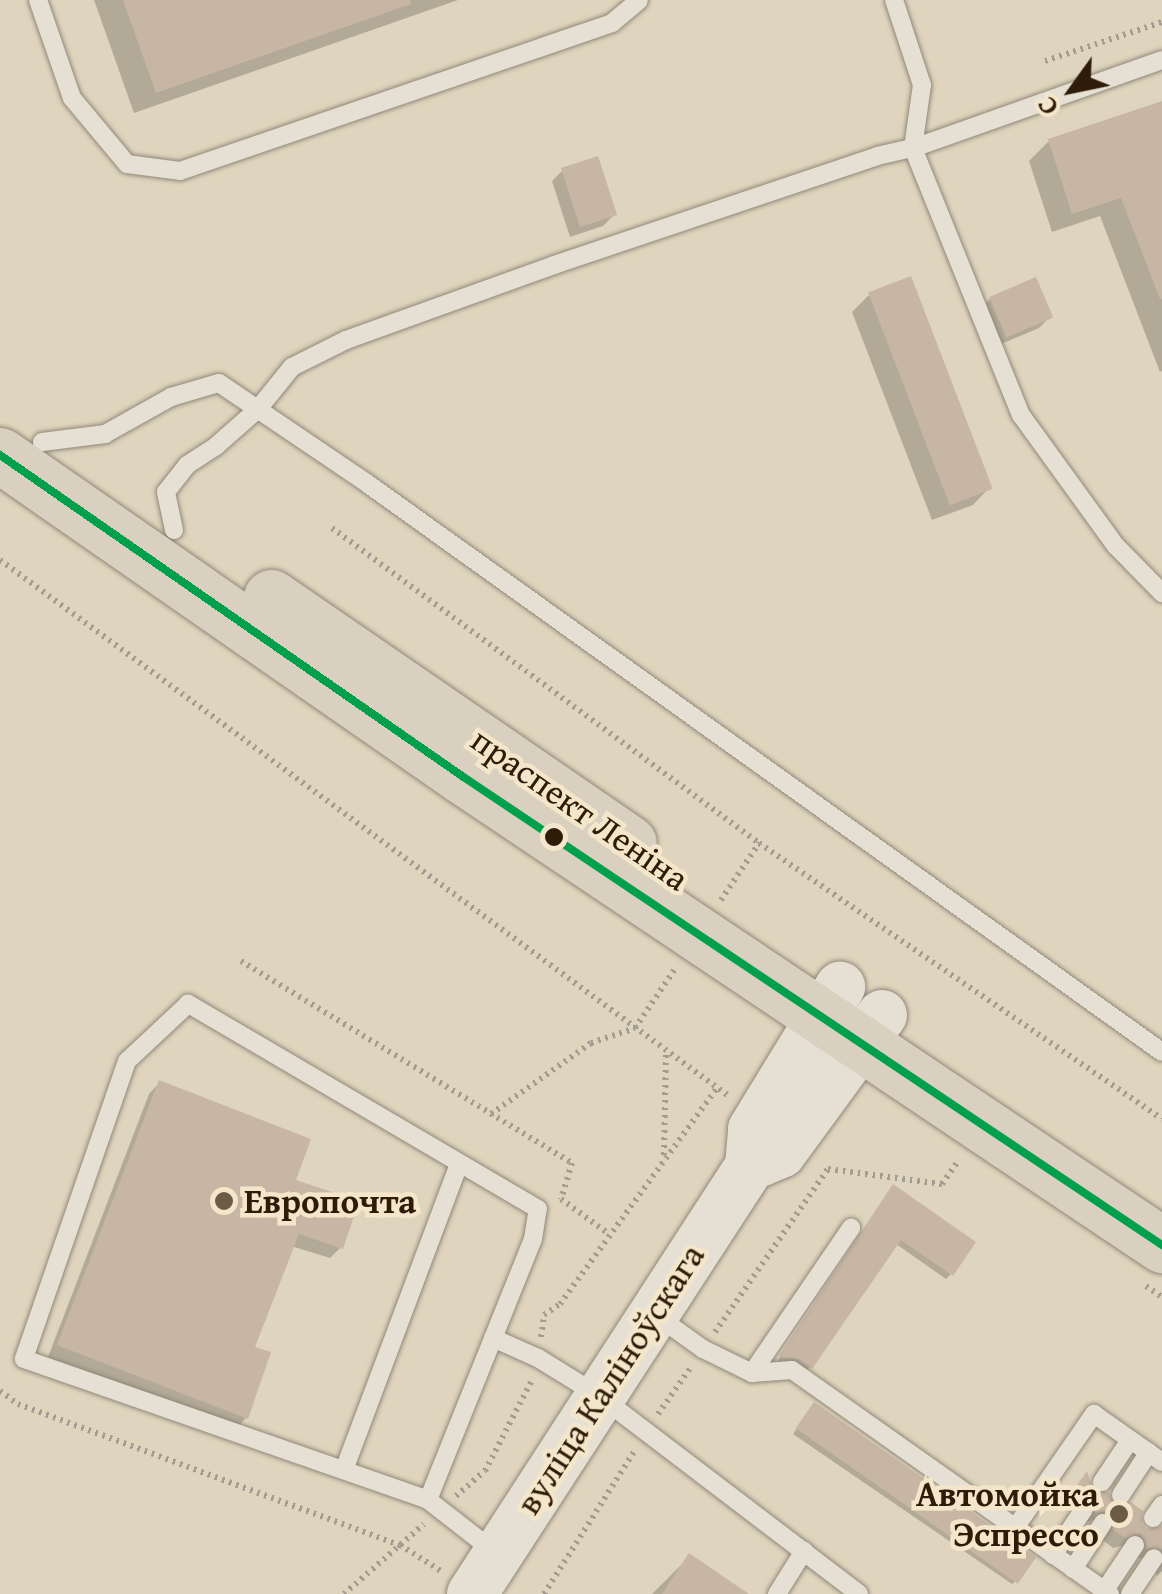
<!DOCTYPE html>
<html>
<head>
<meta charset="utf-8">
<style>
	body { margin:0 }
	#map { position:relative; width:1162px; height:1594px; overflow:hidden; background:#dfd4bd; font-family:"Gentium Book Plus",serif }
	div>[style] { position:absolute }
	.shadow>* { inset:0; background:#0003 }
	.building>* { inset:0; background:#c8b6a5; transform-origin:0 0 }
	.path>* { height:6px; margin-top:-3px; transform-origin:0; background:repeating-linear-gradient(90deg,#a39c91 0 2.5px,transparent 0 7.5px) }
	.roads { filter:drop-shadow(0 0 2px #908878) drop-shadow(0 0 2px #908878) }
	.lane>* { height:18px; margin:-9px; padding:0 9px; transform-origin:9px; border-radius:9px; background:#e5dfd4 }
	.secondary>* { height:50px; margin:-25px; padding:0 25px; transform-origin:25px; border-radius:25px; background:#e5dfd4 }
	.primary>* { height:55px; margin:-27.5px; padding:0 27.5px; transform-origin:27.5px; border-radius:27.5px; background:#d9d0c0 }
	.bus-1>* { height:8px; margin:-4px; padding:0 4px; transform-origin:4px; border-radius:4px; background:#029f4d }
	.dots>* { width:28px; height:28px; translate:-50% -50%; box-sizing:border-box; border:5px solid #f4e6ca; border-radius:50% }
	span { translate:-50% -50%; white-space:nowrap; text-align:center; line-height:1.15; -webkit-text-stroke:9px #f4e6ca; paint-order:stroke }
	.street-label { font-size:35px; color:#2e1c08 }
	.poi-label { font-size:35px; color:#2e1c08; font-weight:700 }
	.left { translate:0 -50%; text-align:left }
	.right { translate:-100% -50%; text-align:right }
	.north { position:absolute; left:1022px; top:40px; width:100px; height:100px; -webkit-text-stroke:8px #f4e6ca; paint-order:stroke; rotate:237deg; font-size:28px; font-weight:700; line-height:40px; text-align:center; color:#2e1c08 }
	.north::after { content:''; display:block; margin:auto; width:35px; height:45px; background:#2e1c08; clip-path:polygon(50% 0,100% 100%,50% 72%,0 100%) }
</style>
</head>
<body>
<div id="map">
	<div class="shadow">
		<i style="clip-path:polygon(94px 0,458px 0,134px 113px)"></i>
		<i style="clip-path:polygon(1162px 104px,1162px 371px,1160px 372px,1100px 216px,1052px 232px,1029px 161px,1049px 141px)"></i>
		<i style="clip-path:polygon(563px 170px,614px 215px,603px 226px,570px 237px,552px 181px)"></i>
		<i style="clip-path:polygon(869px 295px,989px 488px,973px 505px,932px 520px,852px 312px)"></i>
		<i style="clip-path:polygon(990px 299px,1050px 317px,1039px 328px,994px 347px,979px 310px)"></i>
		<i style="clip-path:polygon(160px 1082px,292px 1181px,341px 1247px,330px 1258px,291px 1246px,252px 1348px,246px 1418px,235px 1429px,48px 1357px,149px 1094px)"></i>
		<i style="clip-path:polygon(888px 1192px,951px 1274px,946px 1279px,896px 1244px,806px 1372px,793px 1363px,777px 1362px)"></i>
		<i style="clip-path:polygon(809px 1410px,1017px 1580px,1012px 1584px,793px 1434px)"></i>
		<i style="clip-path:polygon(1086px 1476px,1093px 1494px,1114px 1509px,1141px 1512px,1143px 1529px,1162px 1528px,1162px 1571px,1157px 1576px,1151px 1558px,1136px 1558px,1130px 1544px,1113px 1548px,1104px 1541px,1104px 1528px,1093px 1520px,1085px 1523px,1081px 1510px,1071px 1506px,1059px 1510px)"></i>
		<i style="clip-path:polygon(689px 1557px,745px 1594px,652px 1594px)"></i>
	</div>
	<div class="building">
		<i style="clip-path:polygon(123px 0,410px 0,411px 4px,156px 93px)"></i>
		<i style="clip-path:polygon(1162px 101px,1162px 299px,1160px 299px,1121px 198px,1072px 214px,1048px 139px)"></i>
		<i style="left:598px;top:156px;width:62px;height:39px;rotate:72deg"></i>
		<i style="left:911px;top:276px;width:228px;height:46px;rotate:69deg"></i>
		<i style="left:1036px;top:277px;width:44px;height:51px;rotate:67deg"></i>
		<i style="clip-path:polygon(159px 1080px,311px 1139px,296px 1180px,359px 1201px,343px 1249px,299px 1234px,255px 1347px,271px 1352px,248px 1419px,57px 1345px)"></i>
		<i style="clip-path:polygon(893px 1184px,976px 1242px,953px 1276px,901px 1240px,812px 1369px,798px 1359px,783px 1358px,779px 1356px)"></i>
		<i style="left:814px;top:1402px;width:271px;height:32px;rotate:35deg"></i>
		<i style="clip-path:polygon(1087px 1471px,1094px 1492px,1109px 1492px,1115px 1506px,1131px 1502px,1143px 1511px,1141px 1522px,1147px 1529px,1162px 1526px,1162px 1549px,1147px 1548px,1141px 1534px,1125px 1538px,1113px 1530px,1114px 1517px,1105px 1511px,1095px 1513px,1090px 1498px,1074px 1502px,1068px 1498px)"></i>
		<i style="clip-path:polygon(689px 1553px,749px 1594px,662px 1594px)"></i>
	</div>
	<div class="path">
		<i style="left:1045px;top:61px;width:123px;rotate:-18.4deg"></i>
		<i style="left:332px;top:528px;width:531px;rotate:36.42deg"></i>
		<i style="left:759px;top:843px;width:488px;rotate:34.4deg"></i>
		<i style="left:0;top:560px;width:906px;rotate:36.34deg"></i>
		<i style="left:721px;top:900px;width:69px;rotate:-56.3deg"></i>
		<i style="left:241px;top:961px;width:388px;rotate:31.4deg"></i>
		<i style="left:572px;top:1163px;width:38px;rotate:107deg"></i>
		<i style="left:561px;top:1199px;width:59px;rotate:36.1deg"></i>
		<i style="left:491px;top:1114px;width:123px;rotate:-35.4deg"></i>
		<i style="left:591px;top:1043px;width:46px;rotate:-18.8deg"></i>
		<i style="left:635px;top:1028px;width:71px;rotate:-55.9deg"></i>
		<i style="left:664px;top:1155px;width:104px;rotate:-88.9deg"></i>
		<i style="left:1146px;top:1286px;width:19px;rotate:35deg"></i>
		<i style="left:715px;top:1332px;width:198px;rotate:-55.3deg"></i>
		<i style="left:828px;top:1169px;width:115px;rotate:7.5deg"></i>
		<i style="left:942px;top:1184px;width:29px;rotate:-55deg"></i>
		<i style="left:541px;top:1337px;width:22px;rotate:-82deg"></i>
		<i style="left:544px;top:1315px;width:19px;rotate:-35deg"></i>
		<i style="left:560px;top:1304px;width:267px;rotate:-54deg"></i>
		<i style="left:0;top:1391px;width:22px;rotate:36deg"></i>
		<i style="left:18px;top:1404px;width:407px;rotate:20.3deg"></i>
		<i style="left:400px;top:1545px;width:49px;rotate:32.4deg"></i>
		<i style="left:658px;top:1414px;width:57px;rotate:-54.9deg"></i>
		<i style="left:456px;top:1496px;width:38px;rotate:-41deg"></i>
		<i style="left:485px;top:1471px;width:105px;rotate:-62.7deg"></i>
		<i style="left:344px;top:1594px;width:106px;rotate:-41.2deg"></i>
		<i style="left:544px;top:1594px;width:170px;rotate:-57.7deg"></i>
	</div>
	<div class="roads">
		<div class="lane">
			<i style="left:38px;top:0;width:104px;rotate:70.9deg"></i>
			<i style="left:72px;top:98px;width:86px;rotate:50.2deg"></i>
			<i style="left:127px;top:164px;width:53px;rotate:7.5deg"></i>
			<i style="left:180px;top:171px;width:457px;rotate:-18.9deg"></i>
			<i style="left:612px;top:23px;width:35px;rotate:-40deg"></i>
			<i style="left:1162px;top:60px;width:264px;rotate:160.5deg"></i>
			<i style="left:913px;top:148px;width:288px;rotate:68deg"></i>
			<i style="left:1021px;top:415px;width:162px;rotate:54.1deg"></i>
			<i style="left:1116px;top:546px;width:66px;rotate:45.6deg"></i>
			<i style="left:42px;top:442px;width:64px;rotate:-7.2deg"></i>
			<i style="left:105px;top:434px;width:76px;rotate:-29.3deg"></i>
			<i style="left:171px;top:397px;width:50px;rotate:-16.3deg"></i>
			<i style="left:219px;top:383px;width:180px;rotate:34.1deg"></i>
			<i style="left:368px;top:484px;width:976px;rotate:35.58deg"></i>
			<i style="left:174px;top:530px;width:39px;rotate:-102deg"></i>
			<i style="left:166px;top:492px;width:34px;rotate:-52deg"></i>
			<i style="left:187px;top:465px;width:35px;rotate:-33deg"></i>
			<i style="left:216px;top:446px;width:56px;rotate:-41.4deg"></i>
			<i style="left:258px;top:409px;width:54px;rotate:-51deg"></i>
			<i style="left:292px;top:367px;width:60px;rotate:-26.6deg"></i>
			<i style="left:346px;top:340px;width:221px;rotate:-19.8deg"></i>
			<i style="left:554px;top:265px;width:341px;rotate:-18.6deg"></i>
			<i style="left:877px;top:156px;width:37px;rotate:-13deg"></i>
			<i style="left:913px;top:148px;width:64px;rotate:-81.9deg"></i>
			<i style="left:922px;top:85px;width:89px;rotate:-108.2deg"></i>
			<i style="left:657px;top:1316px;width:57px;rotate:35.7deg"></i>
			<i style="left:703px;top:1349px;width:55px;rotate:26.1deg"></i>
			<i style="left:752px;top:1373px;width:176px;rotate:-55.7deg"></i>
			<i style="left:493px;top:1338px;width:49px;rotate:24deg"></i>
			<i style="left:538px;top:1358px;width:70px;rotate:31.7deg"></i>
			<i style="left:598px;top:1395px;width:328px;rotate:37.3deg"></i>
			<i style="left:752px;top:1373px;width:40px;rotate:-4.3deg"></i>
			<i style="left:792px;top:1370px;width:389px;rotate:35.2deg"></i>
			<i style="left:344px;top:1470px;width:325px;rotate:-69.4deg"></i>
			<i style="left:1102px;top:1482px;width:50px;rotate:-56.3deg"></i>
			<i style="left:1121px;top:1495px;width:51px;rotate:-56.9deg"></i>
			<i style="left:428px;top:1500px;width:281px;rotate:-68.1deg"></i>
			<i style="left:533px;top:1239px;width:30px;rotate:-81deg"></i>
			<i style="left:538px;top:1209px;width:406px;rotate:-149.6deg"></i>
			<i style="left:188px;top:1004px;width:83px;rotate:136.9deg"></i>
			<i style="left:127px;top:1061px;width:315px;rotate:109.1deg"></i>
			<i style="left:24px;top:1359px;width:428px;rotate:19.2deg"></i>
			<i style="left:428px;top:1500px;width:86px;rotate:37.9deg"></i>
			<i style="left:1153px;top:1518px;width:16px;rotate:-55deg"></i>
			<i style="left:1015px;top:1528px;width:139px;rotate:-55.3deg"></i>
			<i style="left:1094px;top:1414px;width:83px;rotate:35.2deg"></i>
			<i style="left:1053px;top:1555px;width:55px;rotate:-56deg"></i>
			<i style="left:1073px;top:1569px;width:55px;rotate:-56.9deg"></i>
			<i style="left:1105px;top:1590px;width:54px;rotate:-56.3deg"></i>
			<i style="left:777px;top:1594px;width:51px;rotate:-57.9deg"></i>
			<i style="left:1130px;top:1594px;width:43px;rotate:-56.3deg"></i>
		</div>
		<div class="secondary">
			<i style="left:750px;top:1166px;width:34px;rotate:-23deg"></i>
			<i style="left:781px;top:1153px;width:171px;rotate:-53.8deg"></i>
			<i style="left:472px;top:1594px;width:510px;rotate:-56.99deg"></i>
			<i style="left:750px;top:1166px;width:37px;rotate:-85deg"></i>
			<i style="left:753px;top:1129px;width:167px;rotate:-58.5deg"></i>
		</div>
		<div class="primary">
			<i style="left:0;top:455px;width:563px;rotate:34.79deg"></i>
			<i style="left:462px;top:776px;width:843px;rotate:33.82deg"></i>
			<i style="left:271px;top:597px;width:434px;rotate:34.5deg"></i>
		</div>
	</div>
	<div class="bus-1">
		<i style="left:0;top:455px;width:563px;rotate:34.79deg"></i>
		<i style="left:462px;top:776px;width:843px;rotate:33.82deg"></i>
	</div>
	<div class="dots">
		<i style="left:554px;top:837px;background:#2e1c08"></i>
		<i style="left:224px;top:1201px;background:#6c5c47"></i>
		<i style="left:1119px;top:1514px;background:#6c5c47"></i>
	</div>
	<div class="street-label">
		<span style="left:580px;top:809px;rotate:35deg">праспект Леніна</span>
		<span style="left:610px;top:1379px;rotate:-57deg">вуліца Каліноўскага</span>
	</div>
	<div class="poi-label">
		<span class="left" style="left:244px;top:1201px">Европочта</span>
		<span class="right" style="left:1099px;top:1514px">Автомойка<br>Эспрессо</span>
	</div>
	<div class="north">С</div>
</div>
</body>
</html>
